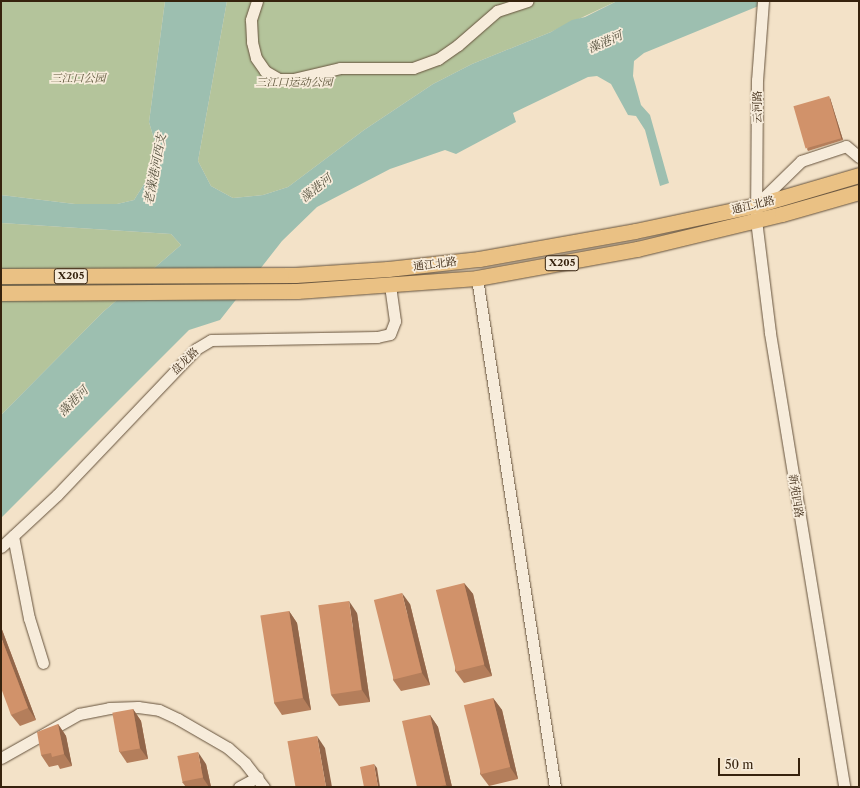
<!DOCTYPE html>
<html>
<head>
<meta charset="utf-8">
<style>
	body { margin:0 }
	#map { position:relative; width:860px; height:788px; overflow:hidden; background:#f3e2c8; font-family:"Libre Caslon Text","Noto Serif SC",serif }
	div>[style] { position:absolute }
	.green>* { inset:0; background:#b4c49b }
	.water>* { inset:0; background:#9dbfb0 }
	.roads { filter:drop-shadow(0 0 1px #65523c) drop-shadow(0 0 1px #65523c) }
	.minor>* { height:11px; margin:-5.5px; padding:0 5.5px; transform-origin:5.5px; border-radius:5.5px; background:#f7ecdb }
	.major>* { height:15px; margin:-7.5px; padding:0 7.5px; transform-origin:7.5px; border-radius:7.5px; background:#eac184 }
	.wall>* { inset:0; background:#b47e5b }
	.shaded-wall>* { inset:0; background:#92664a }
	.building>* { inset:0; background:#d1926a; transform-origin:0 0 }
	span { translate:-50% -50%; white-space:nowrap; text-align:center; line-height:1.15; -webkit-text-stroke:3.5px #f7ecdb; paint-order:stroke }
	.shield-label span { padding:1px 3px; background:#f7ecdb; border:1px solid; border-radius:3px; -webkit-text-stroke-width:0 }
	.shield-label { font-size:10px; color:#36220d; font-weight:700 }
	.park-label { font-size:11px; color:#5c5338; font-style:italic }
	.street-label { font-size:11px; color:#36220d }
	.water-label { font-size:12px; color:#55513e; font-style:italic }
	.frame { position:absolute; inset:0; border:2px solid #36220d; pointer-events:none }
	.scale { position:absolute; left:718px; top:758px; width:82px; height:18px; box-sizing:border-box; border:2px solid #36220d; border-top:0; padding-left:5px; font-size:12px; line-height:14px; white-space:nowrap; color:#36220d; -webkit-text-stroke:3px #f7ecdb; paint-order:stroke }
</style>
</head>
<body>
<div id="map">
	<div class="green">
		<i style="clip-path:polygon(1px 1px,165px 1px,149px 122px,156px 146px,146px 181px,134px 200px,117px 204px,75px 204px,1px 195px)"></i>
		<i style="clip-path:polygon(227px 1px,617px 1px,551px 32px,472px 64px,433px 84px,364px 130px,288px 187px,263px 195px,233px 198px,211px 186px,198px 161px)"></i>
		<i style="clip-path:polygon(1px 223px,171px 234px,181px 245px,103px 312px,1px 415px)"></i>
	</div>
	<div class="water">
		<i style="clip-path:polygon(165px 1px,227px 1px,198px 161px,211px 186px,233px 198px,263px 195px,288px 187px,364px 130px,433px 84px,472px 64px,551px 32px,572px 20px,585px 17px,617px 1px,771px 1px,644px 53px,634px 61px,633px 76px,641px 105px,650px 115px,669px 183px,660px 186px,645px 130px,636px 116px,628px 115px,611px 84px,597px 76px,588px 77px,513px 113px,516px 122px,456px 154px,445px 150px,390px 169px,317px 207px,282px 241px,220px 320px,189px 330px,1px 518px,1px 415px,103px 312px,181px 245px,171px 234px,1px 223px,1px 195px,75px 204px,117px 204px,134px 200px,146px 181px,156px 146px,149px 122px)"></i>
	</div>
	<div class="roads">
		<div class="minor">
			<i style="left:257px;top:1px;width:20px;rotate:108deg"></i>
			<i style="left:251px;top:20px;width:22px;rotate:87deg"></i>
			<i style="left:252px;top:42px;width:16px;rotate:76deg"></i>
			<i style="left:256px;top:58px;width:16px;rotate:55deg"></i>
			<i style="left:265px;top:71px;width:16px;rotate:30deg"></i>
			<i style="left:279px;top:79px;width:14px"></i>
			<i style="left:293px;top:79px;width:48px;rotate:-13.2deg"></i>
			<i style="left:340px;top:68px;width:73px"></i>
			<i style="left:413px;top:68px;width:27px;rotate:-20deg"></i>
			<i style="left:438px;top:59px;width:24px;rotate:-35deg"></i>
			<i style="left:458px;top:45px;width:52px;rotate:-41.1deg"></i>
			<i style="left:497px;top:11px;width:32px;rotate:-18deg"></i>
			<i style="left:763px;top:1px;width:79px;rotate:94.3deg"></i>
			<i style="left:757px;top:80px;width:140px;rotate:90.4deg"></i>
			<i style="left:756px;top:220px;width:114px;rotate:82.9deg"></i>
			<i style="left:770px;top:333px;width:460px;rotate:80.7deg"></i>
			<i style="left:757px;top:204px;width:62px;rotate:-44.3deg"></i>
			<i style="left:801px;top:161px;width:47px;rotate:-18.4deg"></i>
			<i style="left:846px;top:146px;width:17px;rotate:40deg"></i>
			<i style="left:477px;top:278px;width:515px;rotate:81.29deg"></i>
			<i style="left:13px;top:536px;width:84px;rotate:79deg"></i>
			<i style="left:29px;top:618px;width:47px;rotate:72.7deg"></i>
			<i style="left:1px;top:547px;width:76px;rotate:-42.9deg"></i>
			<i style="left:57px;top:495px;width:202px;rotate:-46.4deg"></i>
			<i style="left:196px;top:349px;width:17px;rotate:-31deg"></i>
			<i style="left:211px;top:340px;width:166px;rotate:-1deg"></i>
			<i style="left:377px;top:337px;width:13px;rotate:-13deg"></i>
			<i style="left:390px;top:334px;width:14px;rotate:-69deg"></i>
			<i style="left:395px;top:321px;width:35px;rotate:-98deg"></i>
			<i style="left:1px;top:758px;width:90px;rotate:-29.4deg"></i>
			<i style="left:79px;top:714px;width:31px;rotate:-11deg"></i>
			<i style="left:109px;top:708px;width:29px;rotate:-2deg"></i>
			<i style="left:138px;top:707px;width:21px;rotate:8deg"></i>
			<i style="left:159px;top:710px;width:21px;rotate:25deg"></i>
			<i style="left:178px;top:719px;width:58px;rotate:30.1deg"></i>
			<i style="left:228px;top:748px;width:23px;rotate:41deg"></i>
			<i style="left:245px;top:763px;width:31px;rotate:52deg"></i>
			<i style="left:239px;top:787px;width:21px;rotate:-28deg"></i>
		</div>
		<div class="major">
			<i style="left:1px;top:276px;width:294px;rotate:-0.2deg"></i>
			<i style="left:295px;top:275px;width:93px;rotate:-3.7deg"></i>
			<i style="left:388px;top:269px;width:92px;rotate:-6.3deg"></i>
			<i style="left:479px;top:259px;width:158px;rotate:-10.2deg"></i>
			<i style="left:635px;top:231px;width:125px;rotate:-12deg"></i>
			<i style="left:757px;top:205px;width:106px;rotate:-16.4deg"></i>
			<i style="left:1px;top:293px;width:296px;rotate:-0.4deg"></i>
			<i style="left:297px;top:291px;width:180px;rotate:-4.1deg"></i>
			<i style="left:477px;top:278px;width:163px;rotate:-10.3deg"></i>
			<i style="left:637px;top:249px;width:149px;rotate:-13.6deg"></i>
			<i style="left:782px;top:214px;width:80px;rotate:-15.9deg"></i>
		</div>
	</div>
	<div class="wall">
		<i style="clip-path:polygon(830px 98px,843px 140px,808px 151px,807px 149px)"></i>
		<i style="clip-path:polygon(464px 583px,473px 594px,492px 676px,464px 683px,455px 671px)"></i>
		<i style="clip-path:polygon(410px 604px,430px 685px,401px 691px,393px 680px)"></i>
		<i style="clip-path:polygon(289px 611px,297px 623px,311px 710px,282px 715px,274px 703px)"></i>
		<i style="clip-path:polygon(357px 613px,370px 702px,339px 706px,331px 695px)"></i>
		<i style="clip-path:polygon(1px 627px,36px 720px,20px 726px,11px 715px)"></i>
		<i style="clip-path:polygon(493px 698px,502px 710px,518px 779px,489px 786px,480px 774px)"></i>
		<i style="clip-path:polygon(133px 709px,141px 721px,148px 759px,127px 763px,119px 751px)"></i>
		<i style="clip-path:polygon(430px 715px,438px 727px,452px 787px,417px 787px)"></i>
		<i style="clip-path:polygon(58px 724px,66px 736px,72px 766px,60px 769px,58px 765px,49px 767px,41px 755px)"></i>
		<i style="clip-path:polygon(206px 764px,211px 787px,186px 787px,182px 782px)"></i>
	</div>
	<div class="shaded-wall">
		<i style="clip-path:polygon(829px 96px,830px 98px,843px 140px,841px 138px)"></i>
		<i style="clip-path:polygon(464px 583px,473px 594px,492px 676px,484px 665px)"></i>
		<i style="clip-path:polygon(402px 593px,410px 604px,430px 685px,422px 673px)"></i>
		<i style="clip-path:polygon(349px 601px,357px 613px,370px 702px,362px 690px)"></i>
		<i style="clip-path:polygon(289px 611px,297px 623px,311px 710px,303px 698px)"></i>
		<i style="clip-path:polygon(1px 627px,36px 720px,28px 708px,1px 637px)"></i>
		<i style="clip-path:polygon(493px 698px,502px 710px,518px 779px,510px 767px)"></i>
		<i style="clip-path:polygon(133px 709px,141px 721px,148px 759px,140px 748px)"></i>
		<i style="clip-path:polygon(430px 715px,438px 727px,452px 787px,448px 787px,446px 785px)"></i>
		<i style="clip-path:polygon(58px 724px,66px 736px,72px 766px,64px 754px)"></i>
		<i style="clip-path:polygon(317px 736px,325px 748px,332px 787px,326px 787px)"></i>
		<i style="clip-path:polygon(198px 752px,206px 764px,211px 787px,209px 787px,203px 778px)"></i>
		<i style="clip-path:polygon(374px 764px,377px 768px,380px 787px,378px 787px)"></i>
	</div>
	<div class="building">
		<i style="left:829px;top:96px;width:44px;height:37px;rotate:74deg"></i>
		<i style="left:464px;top:583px;width:84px;height:29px;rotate:76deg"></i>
		<i style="left:402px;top:593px;width:82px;height:29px;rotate:76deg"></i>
		<i style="left:349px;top:601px;width:90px;height:31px;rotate:82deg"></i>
		<i style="left:289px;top:611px;width:88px;height:29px;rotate:81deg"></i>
		<i style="clip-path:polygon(1px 637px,28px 708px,11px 715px,1px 688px)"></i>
		<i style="left:493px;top:698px;width:71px;height:30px;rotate:76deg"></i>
		<i style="left:133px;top:709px;width:40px;height:21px;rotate:80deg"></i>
		<i style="clip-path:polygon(430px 715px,446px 785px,435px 787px,417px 787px,402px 721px)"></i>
		<i style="clip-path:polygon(58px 724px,64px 754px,52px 757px,51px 753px,41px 755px,37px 732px)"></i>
		<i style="left:317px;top:736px;width:52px;height:30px;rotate:80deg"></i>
		<i style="left:198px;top:752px;width:26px;height:21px;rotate:79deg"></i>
		<i style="clip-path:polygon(374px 764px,378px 787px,364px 787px,360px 767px)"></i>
	</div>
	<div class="shield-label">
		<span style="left:562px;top:263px">X205</span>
		<span style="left:71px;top:276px">X205</span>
	</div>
	<div class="park-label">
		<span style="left:78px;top:78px">三江口公园</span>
		<span style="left:294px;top:82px">三江口运动公园</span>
	</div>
	<div class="street-label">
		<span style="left:757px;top:107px;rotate:-90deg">云河路</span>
		<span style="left:753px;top:205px;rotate:-13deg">通江北路</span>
		<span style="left:435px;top:264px;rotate:-7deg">通江北路</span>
		<span style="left:185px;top:361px;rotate:-44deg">盘龙路</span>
		<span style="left:796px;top:496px;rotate:81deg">新苑四路</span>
	</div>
	<div class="water-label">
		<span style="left:605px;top:42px;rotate:-24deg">藻港河</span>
		<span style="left:155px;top:169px;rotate:-79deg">老澡港河西支</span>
		<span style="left:316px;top:188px;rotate:-39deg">藻港河</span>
		<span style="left:73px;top:401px;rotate:-45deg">藻港河</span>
	</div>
	<div class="frame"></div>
	<div class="scale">50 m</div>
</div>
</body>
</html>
